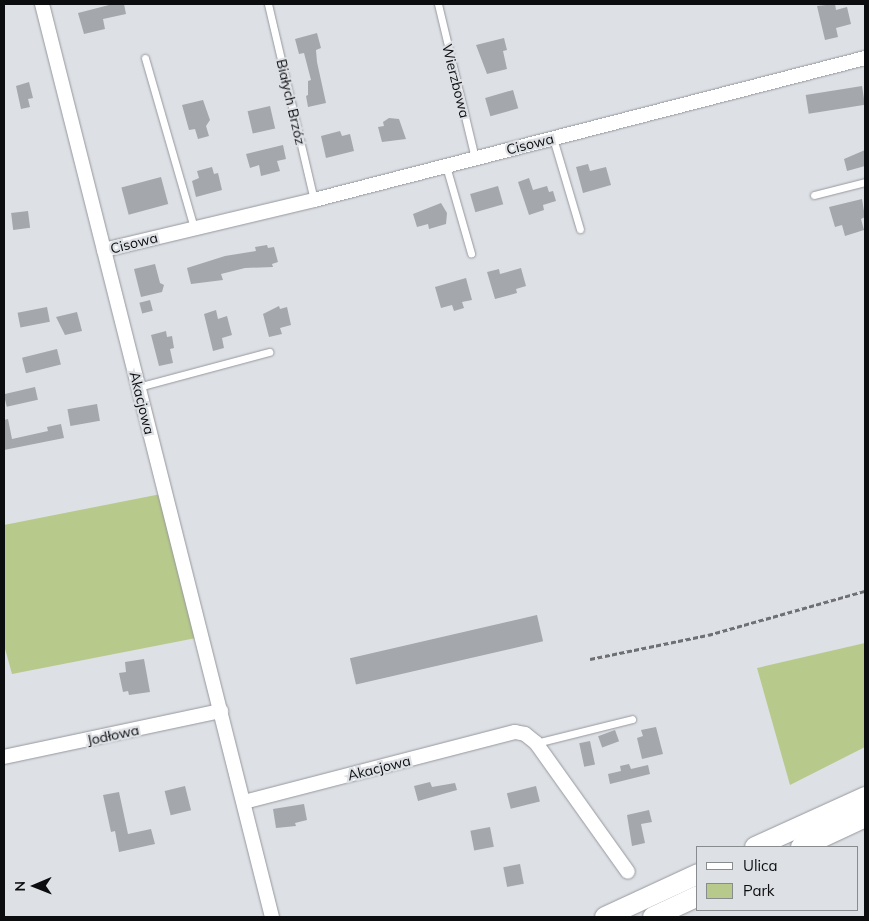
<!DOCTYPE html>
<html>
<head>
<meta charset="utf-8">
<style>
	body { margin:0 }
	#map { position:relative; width:869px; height:921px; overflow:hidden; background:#dde0e5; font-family:Mulish,sans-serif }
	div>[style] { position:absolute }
	.green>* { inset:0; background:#b7c98b }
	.building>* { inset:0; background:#a4a7ac; transform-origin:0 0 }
	.path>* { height:2.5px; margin-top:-1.25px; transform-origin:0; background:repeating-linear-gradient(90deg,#6e7073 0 5px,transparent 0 7.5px) }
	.roads { filter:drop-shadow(0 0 1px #95989d) drop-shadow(0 0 1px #95989d) }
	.service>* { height:7px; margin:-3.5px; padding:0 3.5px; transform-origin:3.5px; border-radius:3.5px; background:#fff }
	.minor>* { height:14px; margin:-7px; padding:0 7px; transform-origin:7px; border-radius:7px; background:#fff }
	.secondary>* { height:20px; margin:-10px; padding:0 10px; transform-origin:10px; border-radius:10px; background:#fff }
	span { translate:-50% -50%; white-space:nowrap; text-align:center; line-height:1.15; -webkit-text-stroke:4.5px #dde0e5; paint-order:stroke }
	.street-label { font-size:14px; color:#0c0d0f }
	.frame { position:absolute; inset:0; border:5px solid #0c0d0f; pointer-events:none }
	.legend { position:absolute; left:696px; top:846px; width:162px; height:65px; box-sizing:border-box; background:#dde0e5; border:1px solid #898c8f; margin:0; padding:6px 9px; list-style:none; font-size:15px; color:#0c0d0f }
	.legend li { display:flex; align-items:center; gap:10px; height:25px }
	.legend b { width:25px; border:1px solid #898c8f }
	.north { position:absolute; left:10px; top:861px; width:50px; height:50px; -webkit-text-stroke:4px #dde0e5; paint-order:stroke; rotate:269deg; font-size:14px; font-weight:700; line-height:20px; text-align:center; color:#0c0d0f }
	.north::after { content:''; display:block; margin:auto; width:18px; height:22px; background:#0c0d0f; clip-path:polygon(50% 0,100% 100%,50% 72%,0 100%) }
</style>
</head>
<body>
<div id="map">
	<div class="green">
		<i style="clip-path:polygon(161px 494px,196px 638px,12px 674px,4px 645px,4px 525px)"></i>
		<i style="clip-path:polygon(865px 643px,865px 747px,790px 785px,757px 668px)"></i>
	</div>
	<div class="building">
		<i style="clip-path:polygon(113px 4px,124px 4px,126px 14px,103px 19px,105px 29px,84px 34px,78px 13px)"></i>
		<i style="clip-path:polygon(835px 4px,836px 10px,847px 7px,851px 24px,836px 28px,838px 37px,825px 40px,817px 6px)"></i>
		<i style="clip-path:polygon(317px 33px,321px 48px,316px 50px,317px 62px,326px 103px,308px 107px,306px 96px,308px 95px,308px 81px,311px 80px,304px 53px,299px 54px,295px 39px)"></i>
		<i style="clip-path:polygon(504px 38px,507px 50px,503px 51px,507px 69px,487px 74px,476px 45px)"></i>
		<i style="clip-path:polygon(29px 82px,33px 98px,28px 99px,30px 107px,21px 109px,16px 86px)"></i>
		<i style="left:862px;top:86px;width:19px;height:57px;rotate:81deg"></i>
		<i style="left:513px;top:90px;width:19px;height:29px;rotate:74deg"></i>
		<i style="clip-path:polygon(203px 100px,210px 120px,206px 126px,209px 136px,198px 139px,195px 129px,189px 130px,182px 105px)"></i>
		<i style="left:270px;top:106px;width:23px;height:23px;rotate:77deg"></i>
		<i style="clip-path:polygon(389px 118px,399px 119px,406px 139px,382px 142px,378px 127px,384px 126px,383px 122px)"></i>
		<i style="clip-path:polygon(340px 131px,342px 136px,350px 134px,354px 151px,326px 158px,321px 136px)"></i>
		<i style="clip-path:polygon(283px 145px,286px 159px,277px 161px,280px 171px,261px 176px,259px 165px,250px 168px,246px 154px)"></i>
		<i style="clip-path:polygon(865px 150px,865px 166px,847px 171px,844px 159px)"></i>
		<i style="clip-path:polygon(588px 164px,590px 171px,606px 167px,611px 185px,583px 193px,576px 167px)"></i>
		<i style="clip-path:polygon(212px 167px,214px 174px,218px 173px,222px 190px,196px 197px,192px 181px,199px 178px,197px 171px)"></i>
		<i style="left:161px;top:177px;width:28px;height:41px;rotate:75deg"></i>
		<i style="clip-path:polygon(529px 178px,533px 190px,547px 186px,549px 192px,553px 191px,556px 201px,543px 205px,544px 210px,529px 215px,518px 182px)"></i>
		<i style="left:498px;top:186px;width:19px;height:29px;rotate:74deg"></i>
		<i style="clip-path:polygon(862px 199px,865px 217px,861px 219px,864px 230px,845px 236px,842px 225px,835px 227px,829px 207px)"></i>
		<i style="clip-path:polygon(441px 203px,447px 213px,446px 224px,429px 229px,428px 224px,417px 227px,413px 214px)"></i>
		<i style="left:28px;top:211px;width:17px;height:17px;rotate:83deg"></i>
		<i style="clip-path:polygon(267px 245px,268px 248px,274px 247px,278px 262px,272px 264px,273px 267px,245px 268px,221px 274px,223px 280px,191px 284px,187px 268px,225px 256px,256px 251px,255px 247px)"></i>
		<i style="clip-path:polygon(155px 264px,160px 283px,164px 285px,162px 292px,141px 297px,134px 269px)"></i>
		<i style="clip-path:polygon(521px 268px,526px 286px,516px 289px,517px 293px,495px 299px,487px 272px,499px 269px,500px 274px)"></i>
		<i style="clip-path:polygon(466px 278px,472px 300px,462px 302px,464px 308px,454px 311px,452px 305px,441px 308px,435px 287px)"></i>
		<i style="left:150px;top:300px;width:11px;height:11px;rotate:75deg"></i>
		<i style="clip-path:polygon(279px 306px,280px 309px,287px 307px,291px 325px,280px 328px,282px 334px,269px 337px,263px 314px)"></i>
		<i style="left:47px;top:307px;width:15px;height:30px;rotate:79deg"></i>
		<i style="clip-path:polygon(216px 310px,218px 319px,227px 316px,232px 335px,222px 338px,224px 348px,213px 351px,204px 314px)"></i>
		<i style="clip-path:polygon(77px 312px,82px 331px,65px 335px,56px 317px)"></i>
		<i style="clip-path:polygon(166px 331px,167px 337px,172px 336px,174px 348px,170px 349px,173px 363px,159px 366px,151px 335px)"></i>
		<i style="left:57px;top:349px;width:16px;height:36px;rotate:76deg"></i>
		<i style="left:35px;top:387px;width:13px;height:32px;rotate:77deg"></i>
		<i style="left:97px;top:404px;width:17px;height:30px;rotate:80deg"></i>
		<i style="clip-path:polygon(8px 419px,12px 439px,48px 431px,47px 427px,61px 424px,64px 438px,4px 450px,4px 420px)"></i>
		<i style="left:537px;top:615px;width:27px;height:192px;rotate:77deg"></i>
		<i style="clip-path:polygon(144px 659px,150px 692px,129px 695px,128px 691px,123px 692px,119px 673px,126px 672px,125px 662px)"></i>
		<i style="clip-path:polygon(656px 727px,663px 754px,642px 759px,637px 738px,643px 736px,641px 730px)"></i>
		<i style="left:615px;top:730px;width:12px;height:18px;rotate:70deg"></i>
		<i style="left:590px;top:741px;width:24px;height:11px;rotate:78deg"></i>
		<i style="clip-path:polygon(629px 764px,631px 769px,648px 765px,650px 774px,610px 784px,608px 774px,621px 771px,620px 766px)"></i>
		<i style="clip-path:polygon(430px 782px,432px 787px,455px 783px,457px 790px,418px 801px,414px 786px)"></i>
		<i style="left:185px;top:786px;width:25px;height:21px;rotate:76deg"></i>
		<i style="left:536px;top:786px;width:16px;height:30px;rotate:76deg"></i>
		<i style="clip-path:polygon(119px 792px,128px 834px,151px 829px,155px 844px,119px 852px,115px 831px,111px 832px,103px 795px)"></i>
		<i style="clip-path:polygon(304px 804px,307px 820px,295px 823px,296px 826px,276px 828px,273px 809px)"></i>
		<i style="clip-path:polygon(649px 810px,652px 822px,641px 824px,645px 843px,632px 846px,627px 815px)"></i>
		<i style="left:490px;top:827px;width:20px;height:20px;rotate:79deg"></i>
		<i style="left:520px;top:864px;width:20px;height:17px;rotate:79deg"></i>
	</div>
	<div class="path">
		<i style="left:590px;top:659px;width:120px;rotate:-11.5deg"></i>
		<i style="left:708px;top:635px;width:163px;rotate:-15.7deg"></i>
	</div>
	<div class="roads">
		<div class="service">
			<i style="left:268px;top:4px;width:201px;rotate:76.8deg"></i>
			<i style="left:438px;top:4px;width:158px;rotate:76.5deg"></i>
			<i style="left:145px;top:58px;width:177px;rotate:73.9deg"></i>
			<i style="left:553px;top:138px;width:95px;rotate:73.5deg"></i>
			<i style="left:446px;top:166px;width:91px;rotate:74deg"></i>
			<i style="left:814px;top:195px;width:53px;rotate:-14.3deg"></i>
			<i style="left:138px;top:387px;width:136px;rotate:-15deg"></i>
			<i style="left:536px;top:743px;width:99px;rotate:-14deg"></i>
		</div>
		<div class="minor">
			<i style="left:42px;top:4px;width:942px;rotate:75.86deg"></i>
			<i style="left:104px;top:250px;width:216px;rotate:-13.4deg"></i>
			<i style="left:314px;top:200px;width:569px;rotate:-14.45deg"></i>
			<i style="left:4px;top:757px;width:222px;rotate:-12deg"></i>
			<i style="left:244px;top:802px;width:280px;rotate:-14.5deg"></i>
			<i style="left:515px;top:732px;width:10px;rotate:11deg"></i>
			<i style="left:525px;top:734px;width:14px;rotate:39deg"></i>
			<i style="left:536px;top:743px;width:158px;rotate:54.5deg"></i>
		</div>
		<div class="secondary">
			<i style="left:755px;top:847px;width:121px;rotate:-24.4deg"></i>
			<i style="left:801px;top:847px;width:71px;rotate:-25.1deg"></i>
			<i style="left:605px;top:917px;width:102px;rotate:-24.8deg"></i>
			<i style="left:653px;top:917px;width:50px;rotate:-25deg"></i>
		</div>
	</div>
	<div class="street-label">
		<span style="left:456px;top:81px;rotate:76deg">Wierzbowa</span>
		<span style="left:291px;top:102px;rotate:77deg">Białych Brzóz</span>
		<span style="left:530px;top:144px;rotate:-14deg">Cisowa</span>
		<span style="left:134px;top:243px;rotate:-14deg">Cisowa</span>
		<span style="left:142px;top:403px;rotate:76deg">Akacjowa</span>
		<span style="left:113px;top:735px;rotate:-12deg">Jodłowa</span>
		<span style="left:379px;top:768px;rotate:-14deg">Akacjowa</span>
	</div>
	<div class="frame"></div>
	<ul class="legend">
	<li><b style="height:6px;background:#fff"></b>Ulica</li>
	<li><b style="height:14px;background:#b7c98b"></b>Park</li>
	</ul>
	<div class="north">N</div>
</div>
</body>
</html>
